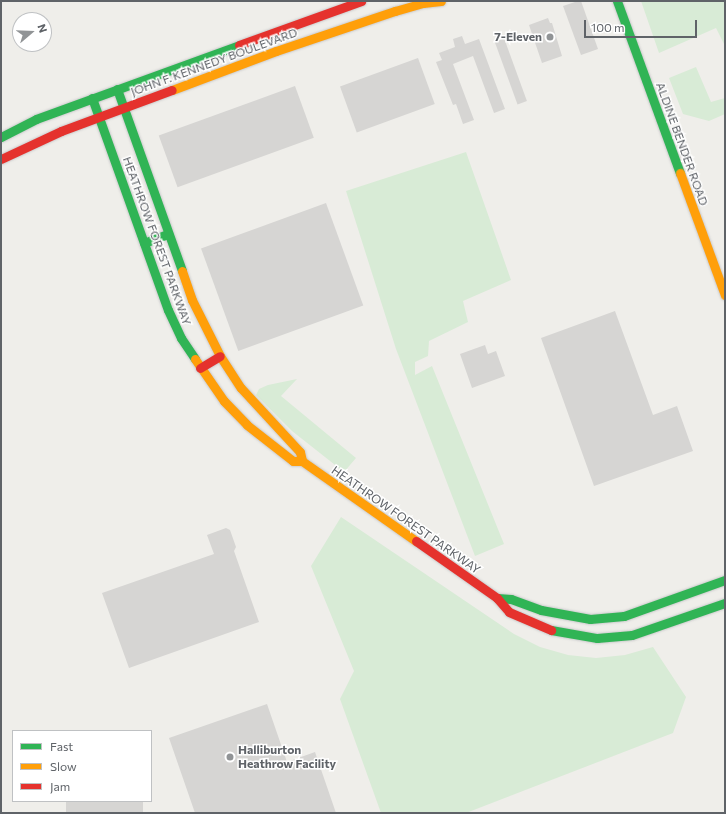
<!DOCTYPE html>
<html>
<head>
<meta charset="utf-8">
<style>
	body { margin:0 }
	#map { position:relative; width:726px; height:814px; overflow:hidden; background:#efeeea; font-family:Commissioner,sans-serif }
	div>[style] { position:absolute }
	.green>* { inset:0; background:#d8ebd6 }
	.building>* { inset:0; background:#d6d5d3; transform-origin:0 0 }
	.roads { filter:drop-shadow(0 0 1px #cacacb) drop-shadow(0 0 1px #cacacb) }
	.fast>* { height:9px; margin:-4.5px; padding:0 4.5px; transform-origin:4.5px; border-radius:4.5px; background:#30b455 }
	.slow>* { height:9px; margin:-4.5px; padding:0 4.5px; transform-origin:4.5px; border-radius:4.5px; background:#ff9f0a }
	.jam>* { height:9px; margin:-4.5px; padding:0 4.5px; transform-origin:4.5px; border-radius:4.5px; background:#e5322d }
	.dots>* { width:11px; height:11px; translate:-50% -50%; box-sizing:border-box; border:2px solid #fff; border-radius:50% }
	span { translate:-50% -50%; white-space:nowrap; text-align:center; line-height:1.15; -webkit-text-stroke:3px #fff; paint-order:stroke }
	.poi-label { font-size:12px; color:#5f6368; font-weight:700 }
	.right { translate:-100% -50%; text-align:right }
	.left { translate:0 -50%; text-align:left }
	.street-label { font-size:12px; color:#5f6368 }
	.frame { position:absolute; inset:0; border:2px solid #5f6368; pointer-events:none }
	.legend { position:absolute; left:12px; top:730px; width:140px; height:72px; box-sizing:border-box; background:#fff; border:1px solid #bfc1c3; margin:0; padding:5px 7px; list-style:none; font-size:12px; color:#5f6368 }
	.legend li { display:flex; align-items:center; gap:8px; height:20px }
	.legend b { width:20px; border:1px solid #bfc1c3 }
	.north { position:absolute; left:12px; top:12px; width:40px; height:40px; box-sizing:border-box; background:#fff; border:1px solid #bfc1c3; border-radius:50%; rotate:71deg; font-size:11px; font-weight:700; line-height:16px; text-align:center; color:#5f6368 }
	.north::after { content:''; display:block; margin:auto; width:14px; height:18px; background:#919496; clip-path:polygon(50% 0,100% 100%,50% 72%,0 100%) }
	.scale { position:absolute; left:584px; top:20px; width:113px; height:18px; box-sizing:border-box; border:2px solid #5f6368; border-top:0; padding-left:5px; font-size:12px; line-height:14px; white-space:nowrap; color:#5f6368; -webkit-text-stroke:3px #fff; paint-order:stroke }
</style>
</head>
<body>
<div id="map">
	<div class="green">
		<i style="clip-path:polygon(641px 1px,725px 1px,725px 46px,716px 28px,659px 53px)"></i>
		<i style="clip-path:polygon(696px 67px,711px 102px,725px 98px,725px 114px,709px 121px,683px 114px,669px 78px)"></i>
		<i style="clip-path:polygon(466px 152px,511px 280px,463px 301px,468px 322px,429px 341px,428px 356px,415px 362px,415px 375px,432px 366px,504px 544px,475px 556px,396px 349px,346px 191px)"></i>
		<i style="clip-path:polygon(297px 379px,281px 396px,356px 458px,344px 472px,292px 431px,256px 395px,259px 389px,268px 385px)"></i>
		<i style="clip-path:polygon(341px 517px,514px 634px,540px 647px,568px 655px,596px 658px,625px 655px,653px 647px,686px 697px,673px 733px,466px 813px,381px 813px,340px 699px,354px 671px,311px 566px)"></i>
	</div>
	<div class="building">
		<i style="clip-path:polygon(578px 1px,581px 1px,598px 49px,581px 55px,563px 6px)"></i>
		<i style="clip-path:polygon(548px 18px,550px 23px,552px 23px,562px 56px,542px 63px,529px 25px)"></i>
		<i style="clip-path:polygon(462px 36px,465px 44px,479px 39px,505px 109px,494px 113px,473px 56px,453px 64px,474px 120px,463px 124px,456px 104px,453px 105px,436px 62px,442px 60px,439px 53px,455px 47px,453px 39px)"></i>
		<i style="left:504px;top:38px;width:67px;height:10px;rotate:70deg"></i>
		<i style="left:418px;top:58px;width:49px;height:83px;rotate:70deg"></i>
		<i style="left:295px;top:86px;width:55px;height:145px;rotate:70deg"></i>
		<i style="left:326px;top:203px;width:109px;height:133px;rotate:70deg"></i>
		<i style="clip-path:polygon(615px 311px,653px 415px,677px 406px,693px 451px,594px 486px,541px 338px)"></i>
		<i style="clip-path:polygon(485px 345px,488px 354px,496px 351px,505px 376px,472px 388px,460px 354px)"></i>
		<i style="clip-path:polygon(226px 528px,230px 530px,236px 547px,234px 551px,259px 622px,129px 668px,102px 593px,214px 554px,207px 535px)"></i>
		<i style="clip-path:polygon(267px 704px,287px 762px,315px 752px,336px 813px,195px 813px,169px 738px)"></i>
		<i style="left:66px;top:801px;width:77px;height:13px"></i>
	</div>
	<div class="roads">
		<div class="fast">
			<i style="left:617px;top:1px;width:183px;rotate:69.9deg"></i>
			<i style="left:117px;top:89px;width:193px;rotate:70.3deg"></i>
			<i style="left:92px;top:98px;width:225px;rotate:70.3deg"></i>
			<i style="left:168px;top:310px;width:31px;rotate:65deg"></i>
			<i style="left:181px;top:338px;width:25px;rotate:56deg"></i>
			<i style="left:1px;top:137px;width:39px;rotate:-27deg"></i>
			<i style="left:36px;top:119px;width:216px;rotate:-20deg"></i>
			<i style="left:144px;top:243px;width:26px;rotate:-21deg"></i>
			<i style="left:497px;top:598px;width:14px;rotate:4deg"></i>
			<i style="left:511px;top:599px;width:32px;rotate:20deg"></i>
			<i style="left:541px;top:610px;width:50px;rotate:10.4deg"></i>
			<i style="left:590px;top:619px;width:34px;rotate:-5deg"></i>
			<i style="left:624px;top:616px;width:107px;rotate:-19.6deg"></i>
			<i style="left:551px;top:630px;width:47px;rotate:9.9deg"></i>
			<i style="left:597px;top:638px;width:35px;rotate:-5deg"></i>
			<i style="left:632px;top:635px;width:98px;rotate:-19deg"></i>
		</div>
		<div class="slow">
			<i style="left:172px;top:90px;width:111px;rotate:-20.6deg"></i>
			<i style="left:276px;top:51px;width:126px;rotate:-18.6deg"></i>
			<i style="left:395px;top:11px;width:29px;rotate:-16deg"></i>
			<i style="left:423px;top:3px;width:18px;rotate:-6deg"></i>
			<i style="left:680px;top:173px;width:130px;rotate:69.8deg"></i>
			<i style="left:182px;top:271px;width:31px;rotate:71deg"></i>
			<i style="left:192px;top:300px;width:63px;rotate:63.4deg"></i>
			<i style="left:220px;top:356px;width:38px;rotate:57deg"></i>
			<i style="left:241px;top:388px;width:87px;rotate:47.3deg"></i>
			<i style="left:300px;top:452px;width:9px;rotate:77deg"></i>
			<i style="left:195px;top:359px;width:51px;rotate:55.4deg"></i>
			<i style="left:224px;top:401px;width:33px;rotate:46deg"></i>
			<i style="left:247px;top:425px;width:58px;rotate:38deg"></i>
			<i style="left:293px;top:461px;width:9px"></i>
			<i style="left:302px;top:461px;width:139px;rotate:35.1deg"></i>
		</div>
		<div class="jam">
			<i style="left:239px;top:45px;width:130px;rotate:-19.8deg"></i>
			<i style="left:1px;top:159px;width:66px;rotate:-25deg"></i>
			<i style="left:61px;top:131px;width:118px;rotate:-20.3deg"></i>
			<i style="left:200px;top:368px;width:23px;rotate:-31deg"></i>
			<i style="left:416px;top:541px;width:99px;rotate:35.1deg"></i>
			<i style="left:497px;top:598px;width:18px;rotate:49deg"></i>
			<i style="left:509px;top:612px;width:46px;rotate:23.2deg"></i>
		</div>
	</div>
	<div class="dots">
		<i style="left:550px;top:37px;background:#919496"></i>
		<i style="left:230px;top:757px;background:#919496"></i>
	</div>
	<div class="poi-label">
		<span class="right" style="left:542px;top:37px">7-Eleven</span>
		<span class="left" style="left:238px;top:757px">Halliburton<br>Heathrow Facility</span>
	</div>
	<div class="street-label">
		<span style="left:214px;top:62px;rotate:-20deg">JOHN F. KENNEDY BOULEVARD</span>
		<span style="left:682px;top:144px;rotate:70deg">ALDINE BENDER ROAD</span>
		<span style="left:157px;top:241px;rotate:70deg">HEATHROW FOREST PARKWAY</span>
		<span style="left:406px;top:520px;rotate:35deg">HEATHROW FOREST PARKWAY</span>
	</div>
	<div class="frame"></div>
	<ul class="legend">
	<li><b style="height:5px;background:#30b455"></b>Fast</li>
	<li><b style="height:5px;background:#ff9f0a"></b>Slow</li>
	<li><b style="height:5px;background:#e5322d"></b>Jam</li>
	</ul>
	<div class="north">N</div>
	<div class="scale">100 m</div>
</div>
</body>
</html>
